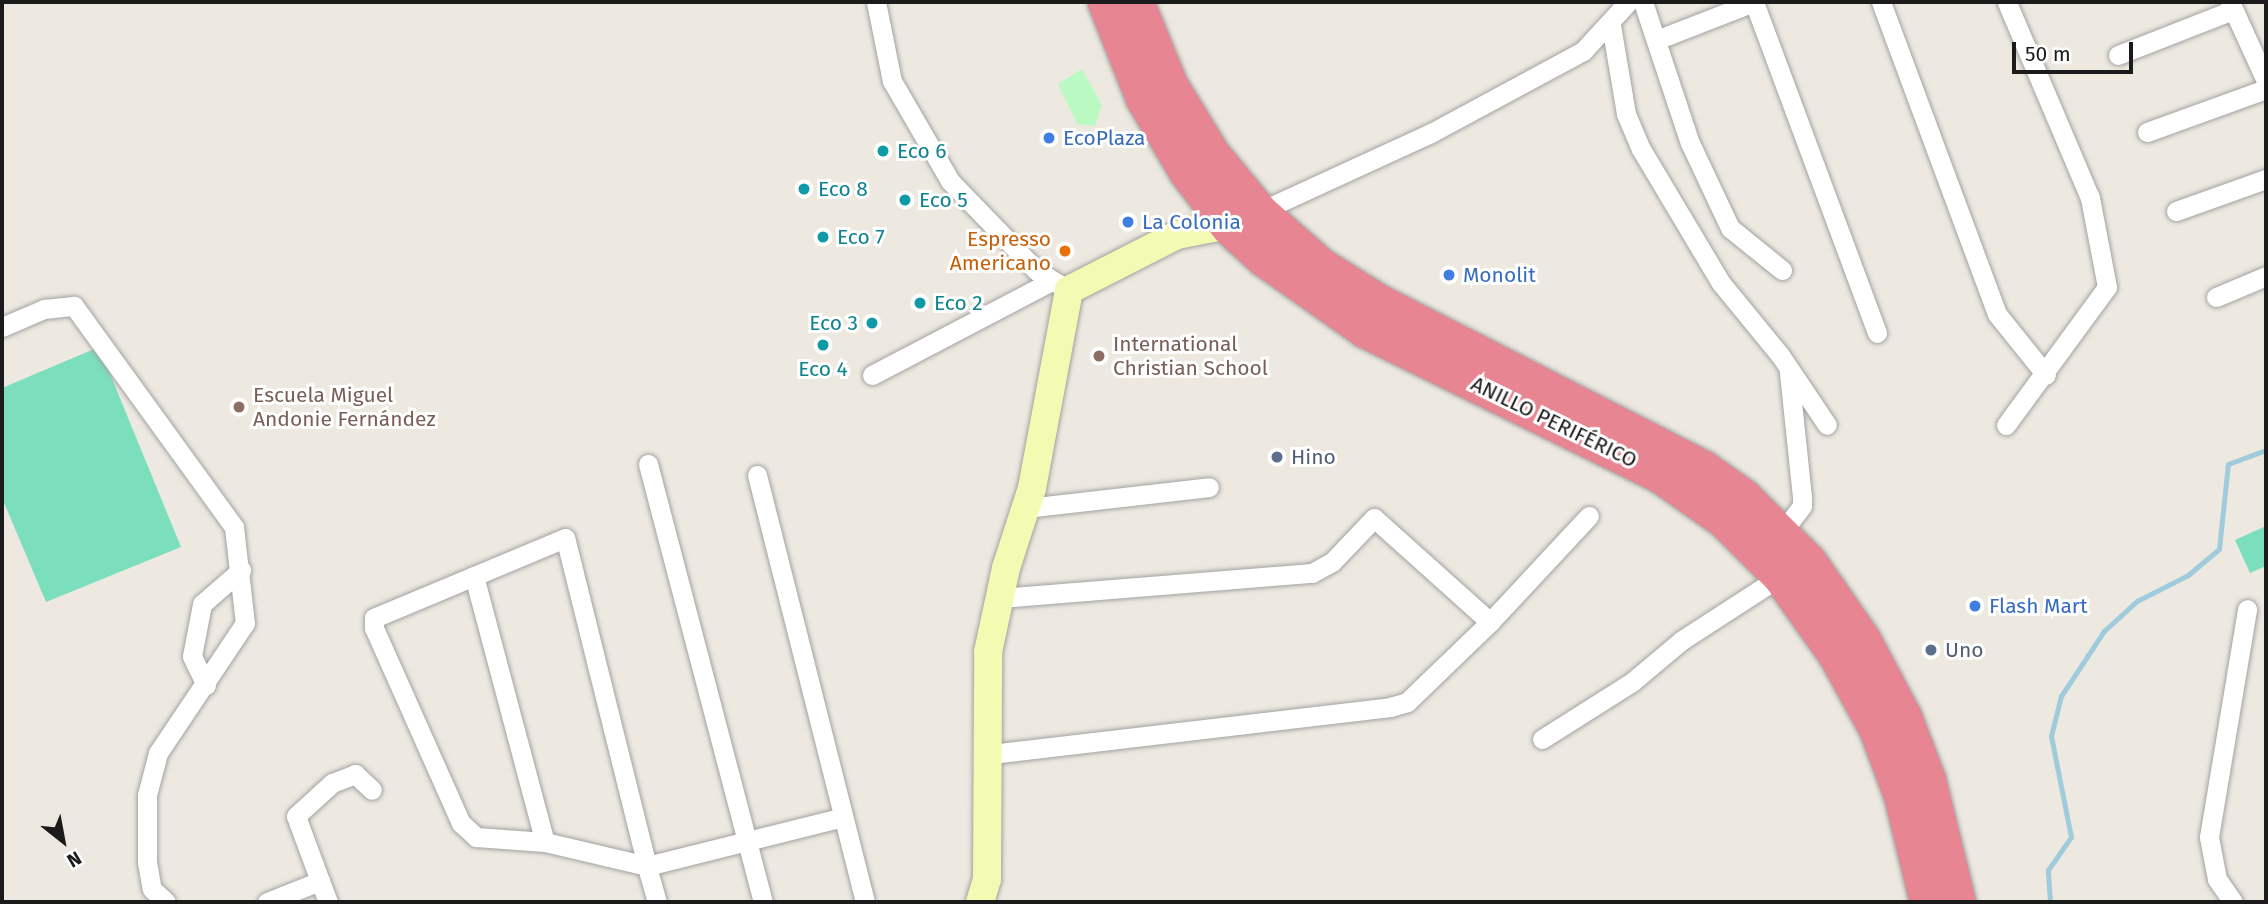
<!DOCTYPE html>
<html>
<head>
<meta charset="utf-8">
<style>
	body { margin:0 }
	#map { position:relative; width:2268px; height:904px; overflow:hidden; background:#ede9e0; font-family:"Fira Sans",sans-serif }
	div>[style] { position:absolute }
	.park>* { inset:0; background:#bafac2 }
	.pitch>* { inset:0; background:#7bdebd }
	.stream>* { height:5px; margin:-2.5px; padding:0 2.5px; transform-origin:2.5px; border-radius:2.5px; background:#9fcbdc }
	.roads { filter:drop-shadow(0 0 2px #a2a2a2) drop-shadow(0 0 2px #a2a2a2) }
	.street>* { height:19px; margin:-9.5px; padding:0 9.5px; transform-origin:9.5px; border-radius:9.5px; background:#fff }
	.secondary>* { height:28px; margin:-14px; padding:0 14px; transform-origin:14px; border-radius:14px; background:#f3fab1 }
	.highway>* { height:37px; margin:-18.5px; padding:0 18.5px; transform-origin:18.5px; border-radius:18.5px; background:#e78592 }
	.dots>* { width:19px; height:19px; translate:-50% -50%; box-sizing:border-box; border:4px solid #fff; border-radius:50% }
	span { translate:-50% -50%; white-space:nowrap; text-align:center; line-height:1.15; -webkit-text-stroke:6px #fff; paint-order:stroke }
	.shop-label { font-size:21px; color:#366cbe }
	.left { translate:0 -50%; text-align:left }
	.culture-label { font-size:21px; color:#0d838f }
	.right { translate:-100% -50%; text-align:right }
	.food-label { font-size:21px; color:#c56008 }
	.education-label { font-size:21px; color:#785e54 }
	.street-label { font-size:21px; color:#1b1b1b }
	.service-label { font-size:21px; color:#4e5e75 }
	.frame { position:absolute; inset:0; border:4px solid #1b1b1b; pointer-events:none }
	.north { position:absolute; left:28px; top:806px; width:70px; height:70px; -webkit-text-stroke:5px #fff; paint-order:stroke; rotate:149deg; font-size:19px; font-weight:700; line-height:28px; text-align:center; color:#1b1b1b }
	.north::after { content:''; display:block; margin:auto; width:24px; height:32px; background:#1b1b1b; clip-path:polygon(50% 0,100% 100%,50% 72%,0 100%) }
	.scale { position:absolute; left:2012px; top:42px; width:121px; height:32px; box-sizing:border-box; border:4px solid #1b1b1b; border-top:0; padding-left:9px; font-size:21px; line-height:24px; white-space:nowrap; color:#1b1b1b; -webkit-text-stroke:5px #fff; paint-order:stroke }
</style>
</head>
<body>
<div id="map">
	<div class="park">
		<i style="clip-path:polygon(1082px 69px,1102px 105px,1095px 126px,1077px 124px,1058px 84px)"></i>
	</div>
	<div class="pitch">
		<i style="clip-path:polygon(99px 347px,181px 547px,46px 602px,2px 498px,2px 388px)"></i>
		<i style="clip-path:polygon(2266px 526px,2266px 566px,2250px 573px,2235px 540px)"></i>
	</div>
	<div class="stream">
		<i style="left:2050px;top:902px;width:32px;rotate:-94deg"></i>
		<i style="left:2048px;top:870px;width:40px;rotate:-55.1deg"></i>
		<i style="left:2071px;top:837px;width:103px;rotate:-101.2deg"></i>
		<i style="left:2051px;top:736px;width:41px;rotate:-76deg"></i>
		<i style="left:2061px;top:696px;width:78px;rotate:-56.5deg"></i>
		<i style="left:2104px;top:631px;width:45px;rotate:-42.3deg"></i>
		<i style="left:2137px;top:601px;width:57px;rotate:-27deg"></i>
		<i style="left:2188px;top:575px;width:40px;rotate:-40deg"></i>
		<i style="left:2219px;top:549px;width:85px;rotate:-84deg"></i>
		<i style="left:2228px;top:464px;width:40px;rotate:-20.2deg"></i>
	</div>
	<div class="roads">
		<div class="street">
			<i style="left:876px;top:2px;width:81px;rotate:78.6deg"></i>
			<i style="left:892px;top:81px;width:116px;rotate:59.9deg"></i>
			<i style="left:950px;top:181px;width:125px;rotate:46deg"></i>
			<i style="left:1037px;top:271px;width:37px;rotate:31deg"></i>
			<i style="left:1643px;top:2px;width:149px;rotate:71.6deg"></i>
			<i style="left:1690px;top:143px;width:94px;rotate:64.8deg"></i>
			<i style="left:1730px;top:228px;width:67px;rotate:38.9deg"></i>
			<i style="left:1754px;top:2px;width:353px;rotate:69.6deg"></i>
			<i style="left:1881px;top:2px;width:333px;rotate:69.6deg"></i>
			<i style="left:1997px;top:314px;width:78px;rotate:51.2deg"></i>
			<i style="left:2230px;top:2px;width:87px;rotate:65.5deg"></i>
			<i style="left:1611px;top:25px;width:90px;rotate:80.4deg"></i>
			<i style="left:1626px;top:114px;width:38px;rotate:67deg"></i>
			<i style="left:1641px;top:149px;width:156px;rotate:59.2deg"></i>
			<i style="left:1721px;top:283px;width:93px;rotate:50.7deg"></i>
			<i style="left:1780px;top:355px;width:84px;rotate:56.1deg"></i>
			<i style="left:1659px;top:39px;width:102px;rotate:-21.3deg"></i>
			<i style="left:2118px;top:55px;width:123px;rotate:-21.4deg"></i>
			<i style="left:2147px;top:132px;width:127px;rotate:-19.9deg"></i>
			<i style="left:2176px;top:211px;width:96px;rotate:-19.6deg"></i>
			<i style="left:1259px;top:212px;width:189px;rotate:-24.7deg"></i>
			<i style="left:1431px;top:133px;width:173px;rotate:-28.3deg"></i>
			<i style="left:1583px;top:51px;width:67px;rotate:-47.4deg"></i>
			<i style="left:2216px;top:297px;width:54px;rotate:-22.8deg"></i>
			<i style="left:2px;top:327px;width:46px;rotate:-23.2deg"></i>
			<i style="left:44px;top:309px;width:30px;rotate:-6deg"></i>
			<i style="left:74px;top:306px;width:273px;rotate:54.1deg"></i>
			<i style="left:234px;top:527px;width:97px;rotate:83.5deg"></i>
			<i style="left:245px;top:623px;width:156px;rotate:123.8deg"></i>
			<i style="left:158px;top:753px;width:43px;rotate:104.7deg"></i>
			<i style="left:147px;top:795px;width:67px;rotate:90deg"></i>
			<i style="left:147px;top:862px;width:27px;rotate:80deg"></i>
			<i style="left:152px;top:889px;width:19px;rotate:43deg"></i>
			<i style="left:872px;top:375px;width:203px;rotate:-27.6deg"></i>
			<i style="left:2006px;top:425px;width:171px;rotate:-53.8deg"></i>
			<i style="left:2107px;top:287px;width:91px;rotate:-100.8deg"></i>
			<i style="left:2090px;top:198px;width:213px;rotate:-113deg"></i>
			<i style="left:648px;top:464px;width:453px;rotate:75.3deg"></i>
			<i style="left:757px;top:475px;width:440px;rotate:75.8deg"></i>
			<i style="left:1026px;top:508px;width:184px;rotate:-6.5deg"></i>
			<i style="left:1780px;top:535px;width:36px;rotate:-53deg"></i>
			<i style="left:1802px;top:506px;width:9px;rotate:-90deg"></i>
			<i style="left:1802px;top:497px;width:125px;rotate:-96deg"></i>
			<i style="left:474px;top:576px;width:275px;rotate:75.1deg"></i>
			<i style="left:1000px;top:598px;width:313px;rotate:-4.6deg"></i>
			<i style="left:1312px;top:573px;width:23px;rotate:-29deg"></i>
			<i style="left:1332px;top:562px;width:61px;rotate:-46.3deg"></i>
			<i style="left:1374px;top:518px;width:156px;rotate:41.9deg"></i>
			<i style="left:206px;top:685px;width:32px;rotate:-116deg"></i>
			<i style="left:192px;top:656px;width:53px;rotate:-79.1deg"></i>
			<i style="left:202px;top:604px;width:52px;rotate:-41.1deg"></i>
			<i style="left:1542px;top:739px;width:107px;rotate:-32.3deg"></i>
			<i style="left:1632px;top:682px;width:65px;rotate:-40deg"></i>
			<i style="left:1682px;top:640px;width:118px;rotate:-32.9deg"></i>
			<i style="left:991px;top:754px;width:402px;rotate:-6.7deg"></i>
			<i style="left:1390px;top:707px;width:18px;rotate:-16deg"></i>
			<i style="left:1407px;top:702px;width:115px;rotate:-43.9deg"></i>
			<i style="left:1490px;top:622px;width:145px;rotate:-47deg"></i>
			<i style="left:320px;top:881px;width:22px;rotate:69deg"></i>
			<i style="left:267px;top:902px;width:57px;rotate:-21.6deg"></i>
			<i style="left:320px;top:881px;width:69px;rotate:-110.3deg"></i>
			<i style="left:296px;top:816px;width:49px;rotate:-42.5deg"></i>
			<i style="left:332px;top:783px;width:25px;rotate:-21deg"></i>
			<i style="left:355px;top:774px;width:23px;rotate:43deg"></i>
			<i style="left:657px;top:902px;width:37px;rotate:-106deg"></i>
			<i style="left:647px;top:866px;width:338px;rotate:-104deg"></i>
			<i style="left:565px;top:538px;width:207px;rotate:157.3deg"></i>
			<i style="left:374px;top:618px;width:10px;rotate:90deg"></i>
			<i style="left:374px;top:628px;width:214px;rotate:66deg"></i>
			<i style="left:461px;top:823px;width:21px;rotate:43deg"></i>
			<i style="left:476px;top:837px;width:69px;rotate:4.1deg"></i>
			<i style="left:545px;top:842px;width:105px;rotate:13.2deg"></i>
			<i style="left:647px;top:866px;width:202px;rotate:-14deg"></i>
			<i style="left:2233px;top:902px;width:28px;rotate:-125deg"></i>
			<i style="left:2217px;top:879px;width:43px;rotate:-100.8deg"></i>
			<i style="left:2209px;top:837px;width:231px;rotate:-80.5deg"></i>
		</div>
		<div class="secondary">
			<i style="left:980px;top:902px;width:24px;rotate:-73deg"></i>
			<i style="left:987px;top:879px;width:227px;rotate:-89.7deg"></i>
			<i style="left:988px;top:652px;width:86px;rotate:-77.9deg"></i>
			<i style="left:1006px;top:568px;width:84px;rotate:-72deg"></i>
			<i style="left:1032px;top:488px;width:201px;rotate:-79.4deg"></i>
			<i style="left:1069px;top:290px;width:121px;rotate:-27deg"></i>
			<i style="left:1177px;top:235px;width:52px;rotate:-11.1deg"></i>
		</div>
		<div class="highway">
			<i style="left:1106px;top:2px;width:103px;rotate:68.4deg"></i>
			<i style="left:1144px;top:98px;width:85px;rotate:59.5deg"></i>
			<i style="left:1187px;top:171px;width:68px;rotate:52.8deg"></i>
			<i style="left:1228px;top:225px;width:47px;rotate:42.4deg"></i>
			<i style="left:1263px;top:257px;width:125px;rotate:35.2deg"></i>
			<i style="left:1365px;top:329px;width:329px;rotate:26.2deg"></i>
			<i style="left:1660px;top:474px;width:78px;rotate:35.1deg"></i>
			<i style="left:1724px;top:519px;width:81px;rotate:45deg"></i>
			<i style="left:1781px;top:576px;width:97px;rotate:54.7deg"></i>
			<i style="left:1837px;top:655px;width:83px;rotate:61.3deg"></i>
			<i style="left:1877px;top:728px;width:72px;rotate:69.5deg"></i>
			<i style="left:1902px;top:795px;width:110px;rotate:76.3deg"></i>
			<i style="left:1135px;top:2px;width:90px;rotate:67.7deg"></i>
			<i style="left:1169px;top:85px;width:81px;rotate:58.7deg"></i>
			<i style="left:1211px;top:154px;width:75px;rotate:50.4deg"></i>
			<i style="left:1259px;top:212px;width:81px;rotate:41.5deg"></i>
			<i style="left:1320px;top:266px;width:70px;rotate:32.1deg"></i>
			<i style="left:1379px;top:303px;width:364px;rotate:27.1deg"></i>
			<i style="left:1703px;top:469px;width:49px;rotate:35deg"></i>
			<i style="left:1743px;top:497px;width:92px;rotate:45deg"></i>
			<i style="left:1808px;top:562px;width:95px;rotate:55.3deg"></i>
			<i style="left:1862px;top:640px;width:87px;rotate:62deg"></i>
			<i style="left:1903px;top:717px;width:67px;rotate:69.1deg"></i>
			<i style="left:1927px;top:780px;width:126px;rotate:76.2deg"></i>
		</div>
	</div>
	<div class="dots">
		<i style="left:1049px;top:138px;background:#3f7fe0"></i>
		<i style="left:883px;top:151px;background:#0f9aa8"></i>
		<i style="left:804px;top:189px;background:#0f9aa8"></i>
		<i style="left:905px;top:200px;background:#0f9aa8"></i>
		<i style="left:1128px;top:222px;background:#3f7fe0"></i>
		<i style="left:823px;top:237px;background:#0f9aa8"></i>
		<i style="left:1065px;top:251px;background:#e8710a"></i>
		<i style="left:1449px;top:275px;background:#3f7fe0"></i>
		<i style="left:920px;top:303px;background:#0f9aa8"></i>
		<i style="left:872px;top:323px;background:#0f9aa8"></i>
		<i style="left:823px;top:345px;background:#0f9aa8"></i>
		<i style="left:1099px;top:356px;background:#8d6e63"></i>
		<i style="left:239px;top:407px;background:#8d6e63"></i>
		<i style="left:1277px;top:457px;background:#5c6f8a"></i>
		<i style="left:1975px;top:606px;background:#3f7fe0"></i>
		<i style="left:1931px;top:650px;background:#5c6f8a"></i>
	</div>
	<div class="shop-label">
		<span class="left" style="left:1063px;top:138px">EcoPlaza</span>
		<span class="left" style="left:1142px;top:222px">La Colonia</span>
		<span class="left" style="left:1463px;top:275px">Monolit</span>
		<span class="left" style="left:1989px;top:606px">Flash Mart</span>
	</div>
	<div class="culture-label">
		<span class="left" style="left:897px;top:151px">Eco 6</span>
		<span class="left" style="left:818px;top:189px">Eco 8</span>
		<span class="left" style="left:919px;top:200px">Eco 5</span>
		<span class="left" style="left:837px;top:237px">Eco 7</span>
		<span class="left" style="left:934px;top:303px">Eco 2</span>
		<span class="right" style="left:858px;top:323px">Eco 3</span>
		<span style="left:823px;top:369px">Eco 4</span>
	</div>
	<div class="food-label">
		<span class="right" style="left:1051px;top:251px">Espresso<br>Americano</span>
	</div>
	<div class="education-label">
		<span class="left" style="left:1113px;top:356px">International<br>Christian School</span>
		<span class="left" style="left:253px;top:407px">Escuela Miguel<br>Andonie Fernández</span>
	</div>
	<div class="street-label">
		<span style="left:1554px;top:422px;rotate:26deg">ANILLO PERIFÉRICO</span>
	</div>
	<div class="service-label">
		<span class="left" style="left:1291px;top:457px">Hino</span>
		<span class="left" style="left:1945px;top:650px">Uno</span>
	</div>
	<div class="frame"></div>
	<div class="north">N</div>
	<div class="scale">50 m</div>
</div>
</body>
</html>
